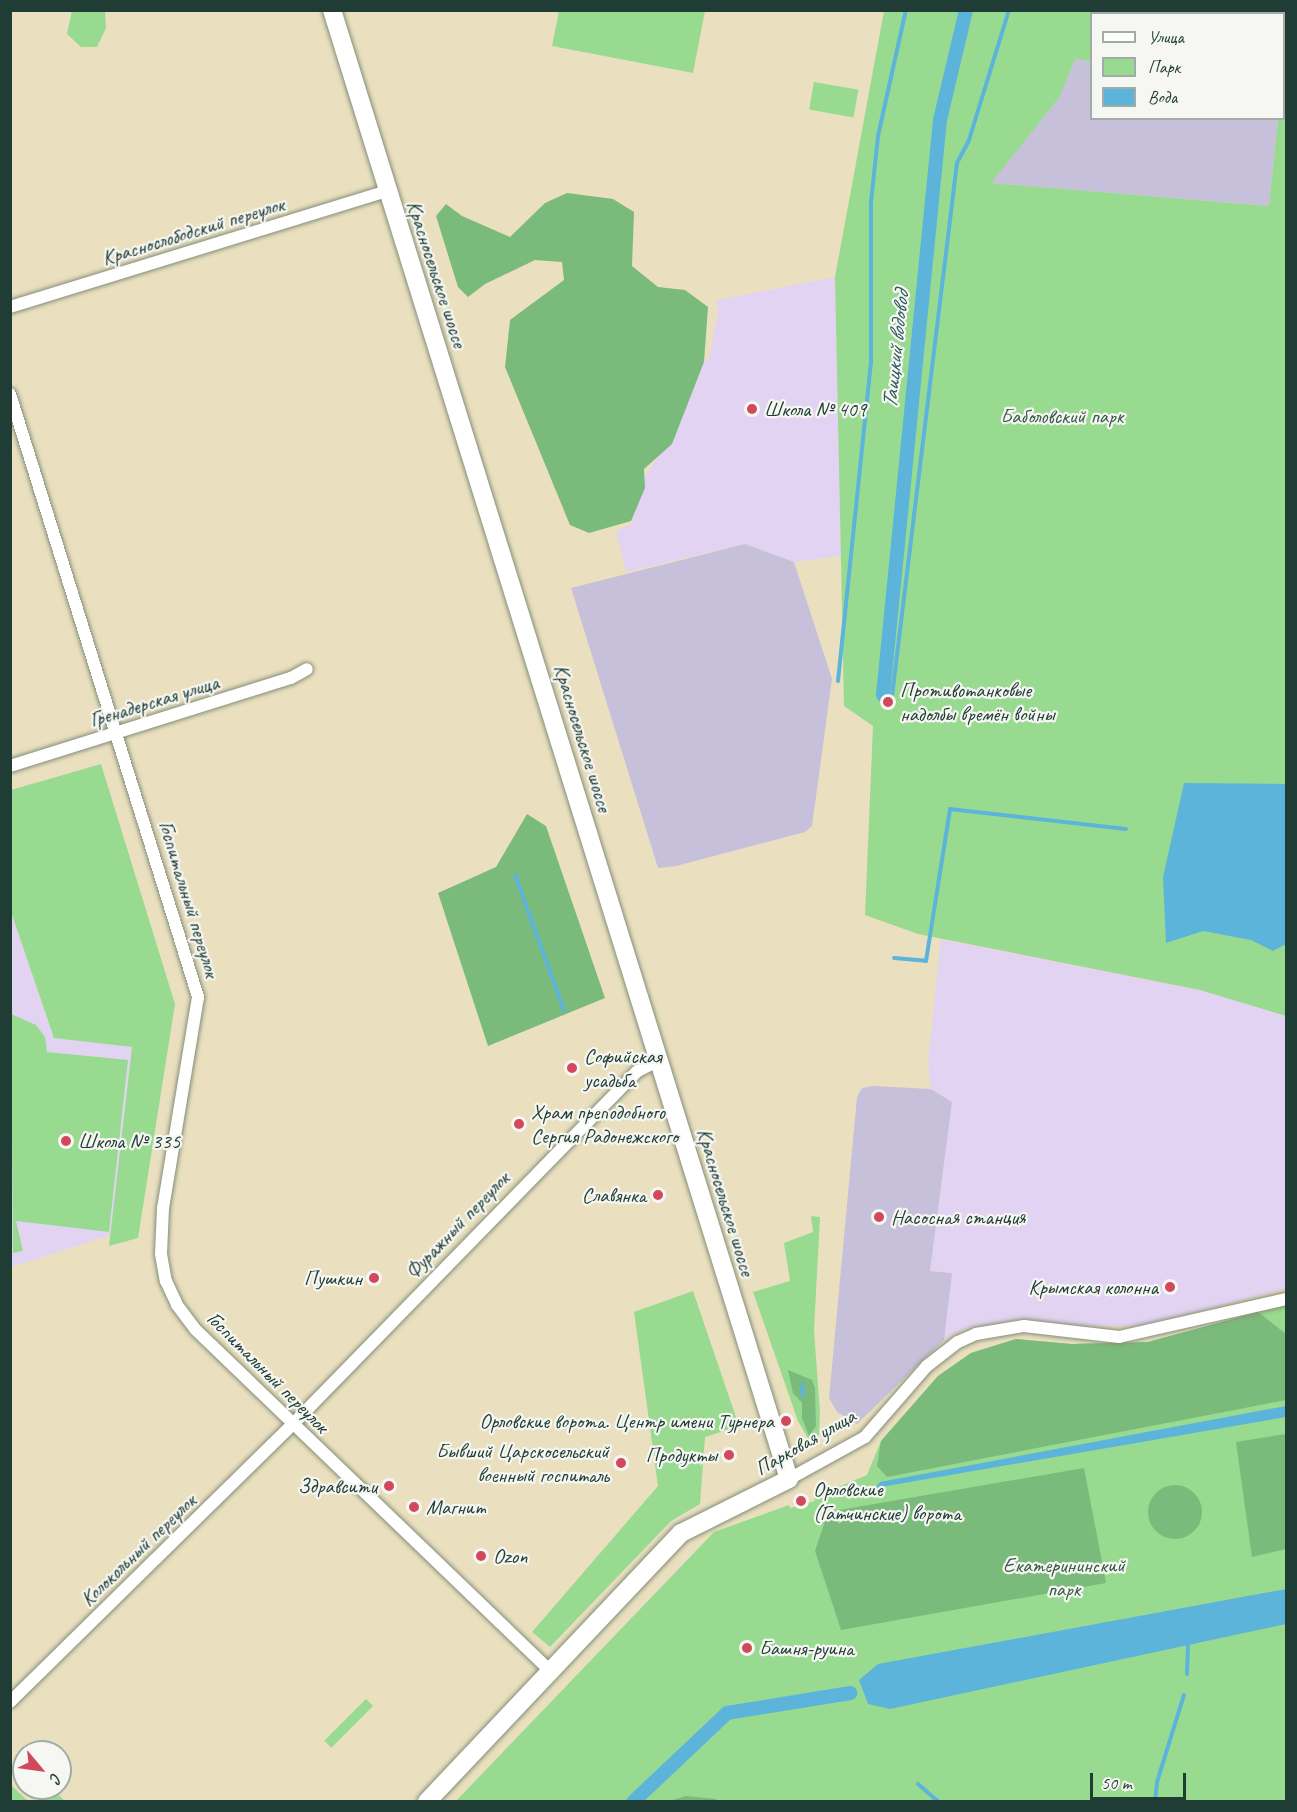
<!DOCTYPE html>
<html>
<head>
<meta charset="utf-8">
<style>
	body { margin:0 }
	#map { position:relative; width:1297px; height:1812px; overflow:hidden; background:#eae0bf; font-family:Caveat,sans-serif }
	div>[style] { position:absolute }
	.built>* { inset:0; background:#e3d3f2 }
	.industrial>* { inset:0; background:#c6c0da }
	.green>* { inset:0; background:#99da91; transform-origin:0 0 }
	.forest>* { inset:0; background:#7aba7b }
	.round { border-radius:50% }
	.water>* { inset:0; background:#5db4da }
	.stream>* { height:4px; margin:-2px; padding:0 2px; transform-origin:2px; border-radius:2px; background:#5db4da }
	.canal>* { height:14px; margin:-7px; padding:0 7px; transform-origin:7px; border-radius:7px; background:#5db4da }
	.roads { filter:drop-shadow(0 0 2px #848e7a) drop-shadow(0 0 2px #848e7a) }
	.minor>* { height:12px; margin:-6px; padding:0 6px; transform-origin:6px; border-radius:6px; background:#fff }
	.secondary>* { height:18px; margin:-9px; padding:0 9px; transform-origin:9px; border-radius:9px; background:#fff }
	.dots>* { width:16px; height:16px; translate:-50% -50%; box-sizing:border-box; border:3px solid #f6f6f2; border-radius:50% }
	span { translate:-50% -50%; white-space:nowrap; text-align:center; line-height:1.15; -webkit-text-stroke:4.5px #f6f6f2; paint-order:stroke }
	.street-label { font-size:21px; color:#1f3d34 }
	.poi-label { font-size:21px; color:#1f3d34 }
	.left { translate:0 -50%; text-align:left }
	.right { translate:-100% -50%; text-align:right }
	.park-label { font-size:21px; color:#375c47 }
	.water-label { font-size:22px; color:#2e5b5e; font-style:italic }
	.frame { position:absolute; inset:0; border:12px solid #1f3d34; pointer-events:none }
	.legend { position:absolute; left:1090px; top:12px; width:195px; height:108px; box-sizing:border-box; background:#f6f6f2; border:2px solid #a0aca6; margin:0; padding:8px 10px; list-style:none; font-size:18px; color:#1f3d34 }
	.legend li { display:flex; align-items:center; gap:12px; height:30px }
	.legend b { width:30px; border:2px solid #a0aca6 }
	.north { position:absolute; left:12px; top:1740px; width:60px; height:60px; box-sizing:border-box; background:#f6f6f2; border:2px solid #a0aca6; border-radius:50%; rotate:119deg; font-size:16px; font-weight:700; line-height:24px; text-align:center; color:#1f3d34 }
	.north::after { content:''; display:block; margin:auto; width:21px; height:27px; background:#d1495b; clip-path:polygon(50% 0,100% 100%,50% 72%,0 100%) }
	.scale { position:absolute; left:1090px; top:1773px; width:96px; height:27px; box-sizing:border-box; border:3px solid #1f3d34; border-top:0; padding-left:8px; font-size:18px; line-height:21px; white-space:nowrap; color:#1f3d34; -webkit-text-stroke:4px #f6f6f2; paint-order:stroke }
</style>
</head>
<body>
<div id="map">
	<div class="built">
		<i style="clip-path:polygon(835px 277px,841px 556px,794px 562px,745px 544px,626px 572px,616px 531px,632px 524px,633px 495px,673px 433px,658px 385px,709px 359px,718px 313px,717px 300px)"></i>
		<i style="clip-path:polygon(10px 909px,54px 1038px,132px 1046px,111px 1235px,11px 1267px)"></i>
		<i style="clip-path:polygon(941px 939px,1200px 990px,1286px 1016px,1286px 1289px,1141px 1326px,1075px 1326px,1023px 1318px,964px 1329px,944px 1340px,952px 1273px,930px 1271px,952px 1102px,931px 1089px,928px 1061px)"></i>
	</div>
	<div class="industrial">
		<i style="clip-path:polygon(1076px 57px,1091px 62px,1092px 118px,1278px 119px,1269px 206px,990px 183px,1059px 98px)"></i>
		<i style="clip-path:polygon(745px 544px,794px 562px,832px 679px,812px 826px,805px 832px,676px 866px,658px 868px,571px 588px)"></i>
		<i style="clip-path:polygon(873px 1086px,931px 1089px,952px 1102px,930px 1271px,952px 1273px,944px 1340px,857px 1424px,837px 1412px,829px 1398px,857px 1097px,862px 1088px)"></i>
	</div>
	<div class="green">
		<i style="clip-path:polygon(72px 10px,105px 11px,106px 28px,97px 47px,81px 47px,67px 34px)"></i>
		<i style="clip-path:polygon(559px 11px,705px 11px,693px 73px,552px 46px)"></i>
		<i style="clip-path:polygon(evenodd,884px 11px,1286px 11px,1286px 1016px,1200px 990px,918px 934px,865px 915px,873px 726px,844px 706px,835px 277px,884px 11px,1092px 14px,1284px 14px,1284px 118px,1278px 119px,1269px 206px,991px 183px,1059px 98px,1076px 58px,1091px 62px,1092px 14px)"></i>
		<i style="left:814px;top:82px;width:45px;height:28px;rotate:10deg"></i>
		<i style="clip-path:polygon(101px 764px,175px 1004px,138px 1238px,109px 1246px,132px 1047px,54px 1038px,10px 909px,11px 790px)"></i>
		<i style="clip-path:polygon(11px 1014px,36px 1025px,45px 1037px,47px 1052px,128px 1060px,109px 1232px,16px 1221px,23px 1251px,13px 1253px)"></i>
		<i style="clip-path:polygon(811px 1216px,820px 1217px,814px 1330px,820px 1412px,819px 1435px,809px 1440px,798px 1421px,753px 1292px,790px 1281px,784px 1243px,813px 1232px)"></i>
		<i style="clip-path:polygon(693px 1291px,739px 1426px,705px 1437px,700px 1504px,671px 1521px,550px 1647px,532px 1632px,658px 1486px,634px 1312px)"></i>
		<i style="clip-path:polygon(1286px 1305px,1286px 1801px,455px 1802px,714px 1532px,789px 1505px,790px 1508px,815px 1501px,814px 1497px,867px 1475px,881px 1441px,938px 1376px,971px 1353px,1016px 1339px,1071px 1344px,1148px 1342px)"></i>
		<i style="left:366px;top:1699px;width:10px;height:59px;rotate:45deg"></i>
		<i style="clip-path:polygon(11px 1785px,28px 1801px,11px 1801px)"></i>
		<i style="clip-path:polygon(51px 1788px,65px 1801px,38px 1801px)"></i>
	</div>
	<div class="forest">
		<i style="clip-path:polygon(567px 193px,613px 199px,634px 212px,632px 266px,658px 287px,685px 290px,708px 307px,704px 362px,672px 444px,644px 469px,645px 488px,631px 521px,589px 533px,570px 525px,505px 367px,510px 320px,564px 280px,562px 262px,535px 260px,485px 284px,468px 297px,458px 287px,436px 216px,446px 204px,462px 216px,510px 237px,545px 203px)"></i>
		<i style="clip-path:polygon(527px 814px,546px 826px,605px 998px,488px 1046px,438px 893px,496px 867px)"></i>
		<i style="clip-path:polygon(1258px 1312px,1286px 1334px,1286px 1400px,887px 1477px,877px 1466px,881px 1441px,938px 1376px,971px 1353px,1016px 1339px,1071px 1344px,1148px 1342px)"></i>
		<i style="clip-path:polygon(788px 1370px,812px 1380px,815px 1388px,816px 1426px,809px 1436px,802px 1418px,802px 1403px,793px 1393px)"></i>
		<i style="clip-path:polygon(1286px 1434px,1286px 1549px,1252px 1557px,1236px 1442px)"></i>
		<i style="clip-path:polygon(1084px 1468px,1106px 1583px,841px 1630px,815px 1551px,828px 1512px)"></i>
		<i class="round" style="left:1148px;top:1485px;width:54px;height:54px"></i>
		<i style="clip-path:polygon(685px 1796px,716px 1799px,717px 1801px,670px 1801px)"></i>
	</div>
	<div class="water">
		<i style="clip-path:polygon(1184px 783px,1286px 784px,1286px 944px,1273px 951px,1251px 940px,1203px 931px,1166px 943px,1163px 877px)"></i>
		<i style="clip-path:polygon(1286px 1406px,1286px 1417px,875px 1488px,880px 1482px)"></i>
		<i style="clip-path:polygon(1286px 1589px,1286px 1624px,890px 1709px,868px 1704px,859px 1680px,878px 1664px)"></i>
	</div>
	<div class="stream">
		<i style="left:838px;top:681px;width:320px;rotate:-84.1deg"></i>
		<i style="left:871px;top:363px;width:161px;rotate:-90deg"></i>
		<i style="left:871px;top:202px;width:66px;rotate:-83.9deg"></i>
		<i style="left:878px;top:136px;width:129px;rotate:-77.5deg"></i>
		<i style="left:892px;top:696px;width:537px;rotate:-83.05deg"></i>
		<i style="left:957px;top:163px;width:26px;rotate:-62deg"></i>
		<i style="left:969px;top:140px;width:136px;rotate:-72.9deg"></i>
		<i style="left:515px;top:875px;width:144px;rotate:70.1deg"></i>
		<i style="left:894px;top:958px;width:32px;rotate:5deg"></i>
		<i style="left:926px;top:961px;width:154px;rotate:-81deg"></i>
		<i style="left:950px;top:809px;width:177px;rotate:6.5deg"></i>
		<i style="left:802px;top:1385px;width:10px;rotate:84deg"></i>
		<i style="left:1187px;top:1674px;width:30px;rotate:-88deg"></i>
		<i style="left:918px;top:1784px;width:28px;rotate:41deg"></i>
		<i style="left:1155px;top:1802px;width:20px;rotate:-84deg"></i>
		<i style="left:1157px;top:1782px;width:91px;rotate:-72.8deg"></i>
	</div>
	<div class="canal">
		<i style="left:883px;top:695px;width:578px;rotate:-84.34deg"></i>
		<i style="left:940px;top:120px;width:113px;rotate:-76.7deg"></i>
		<i style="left:633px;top:1802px;width:129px;rotate:-43.4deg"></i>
		<i style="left:727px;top:1713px;width:125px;rotate:-9.2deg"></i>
	</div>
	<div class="roads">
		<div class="minor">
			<i style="left:10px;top:307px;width:394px;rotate:-17.1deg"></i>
			<i style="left:10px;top:394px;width:632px;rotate:72.68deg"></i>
			<i style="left:198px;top:997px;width:214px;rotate:99.4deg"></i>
			<i style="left:163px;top:1208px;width:46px;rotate:92.5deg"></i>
			<i style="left:161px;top:1254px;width:27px;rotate:80deg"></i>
			<i style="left:166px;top:1281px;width:26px;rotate:65deg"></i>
			<i style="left:177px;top:1305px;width:31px;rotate:53deg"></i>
			<i style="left:196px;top:1330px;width:490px;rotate:43.9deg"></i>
			<i style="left:10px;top:766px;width:294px;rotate:-17.4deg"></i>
			<i style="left:291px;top:678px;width:18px;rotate:-29deg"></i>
			<i style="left:789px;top:1479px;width:87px;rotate:-28.9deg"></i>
			<i style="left:865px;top:1437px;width:94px;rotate:-48.9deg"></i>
			<i style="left:927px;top:1366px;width:39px;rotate:-38deg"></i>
			<i style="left:958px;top:1342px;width:20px;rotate:-24deg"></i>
			<i style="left:976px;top:1334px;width:49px;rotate:-9.5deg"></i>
			<i style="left:1024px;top:1326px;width:96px;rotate:6.6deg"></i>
			<i style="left:1119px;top:1337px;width:171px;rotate:-12.8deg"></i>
			<i style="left:10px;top:1702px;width:395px;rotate:-44.5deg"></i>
			<i style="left:292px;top:1425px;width:495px;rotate:-45.7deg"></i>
			<i style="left:638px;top:1071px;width:22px;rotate:-27deg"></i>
		</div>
		<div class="secondary">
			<i style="left:332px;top:10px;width:1538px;rotate:72.72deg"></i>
			<i style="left:789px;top:1479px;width:121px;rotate:153.4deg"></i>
			<i style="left:681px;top:1533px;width:370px;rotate:133.4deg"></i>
		</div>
	</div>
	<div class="dots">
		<i style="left:752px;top:409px;background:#d1495b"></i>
		<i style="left:888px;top:702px;background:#d1495b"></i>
		<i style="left:572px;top:1068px;background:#d1495b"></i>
		<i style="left:519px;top:1124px;background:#d1495b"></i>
		<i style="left:66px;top:1141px;background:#d1495b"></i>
		<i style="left:658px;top:1195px;background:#d1495b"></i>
		<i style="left:879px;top:1217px;background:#d1495b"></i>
		<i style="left:374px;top:1278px;background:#d1495b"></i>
		<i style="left:1170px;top:1287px;background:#d1495b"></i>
		<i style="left:786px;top:1421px;background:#d1495b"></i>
		<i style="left:729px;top:1455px;background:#d1495b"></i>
		<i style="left:621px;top:1463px;background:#d1495b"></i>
		<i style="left:389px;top:1486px;background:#d1495b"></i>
		<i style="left:801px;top:1501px;background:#d1495b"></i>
		<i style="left:414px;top:1507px;background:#d1495b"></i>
		<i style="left:481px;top:1556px;background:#d1495b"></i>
		<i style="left:747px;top:1648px;background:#d1495b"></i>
	</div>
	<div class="street-label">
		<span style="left:193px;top:231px;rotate:-17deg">Краснослободский переулок</span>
		<span style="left:437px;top:274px;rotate:72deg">Красносельское шоссе</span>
		<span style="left:154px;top:701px;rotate:-17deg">Гренадерская улица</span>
		<span style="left:583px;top:738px;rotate:73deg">Красносельское шоссе</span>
		<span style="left:189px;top:899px;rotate:73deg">Госпитальный переулок</span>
		<span style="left:726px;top:1202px;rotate:73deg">Красносельское шоссе</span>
		<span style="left:457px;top:1225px;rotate:-46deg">Фуражный переулок</span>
		<span style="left:268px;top:1372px;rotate:45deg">Госпитальный переулок</span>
		<span style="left:805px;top:1442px;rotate:-30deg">Парковая улица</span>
		<span style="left:138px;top:1550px;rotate:-44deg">Колокольный переулок</span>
	</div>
	<div class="poi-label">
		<span class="left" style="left:764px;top:409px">Школа № 409</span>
		<span class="left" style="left:900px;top:702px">Противотанковые<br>надолбы времён войны</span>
		<span class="left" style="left:584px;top:1068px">Софийская<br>усадьба</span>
		<span class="left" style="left:531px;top:1124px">Храм преподобного<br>Сергия Радонежского</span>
		<span class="left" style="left:78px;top:1141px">Школа № 335</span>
		<span class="right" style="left:646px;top:1195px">Славянка</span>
		<span class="left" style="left:891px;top:1217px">Насосная станция</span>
		<span class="right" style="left:362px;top:1278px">Пушкин</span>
		<span class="right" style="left:1158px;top:1287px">Крымская колонна</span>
		<span class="right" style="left:774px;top:1421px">Орловские ворота. Центр имени Турнера</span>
		<span class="right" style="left:609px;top:1463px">Бывший Царскосельский<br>военный госпиталь</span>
		<span class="right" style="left:717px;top:1455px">Продукты</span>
		<span class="right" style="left:377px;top:1486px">Здравсити</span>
		<span class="left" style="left:813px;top:1501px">Орловские<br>(Гатчинские) ворота</span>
		<span class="left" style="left:426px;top:1507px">Магнит</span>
		<span class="left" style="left:493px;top:1556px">Ozon</span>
		<span class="left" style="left:759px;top:1648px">Башня-руина</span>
	</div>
	<div class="park-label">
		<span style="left:1062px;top:416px">Баболовский парк</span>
		<span style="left:1064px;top:1577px">Екатерининский<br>парк</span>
	</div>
	<div class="water-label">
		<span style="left:896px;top:350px;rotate:-84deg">Таицкий водовод</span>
	</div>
	<div class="frame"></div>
	<ul class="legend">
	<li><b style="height:8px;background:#fff"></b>Улица</li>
	<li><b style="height:16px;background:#99da91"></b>Парк</li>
	<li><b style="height:16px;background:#5db4da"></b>Вода</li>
	</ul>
	<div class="north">С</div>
	<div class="scale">50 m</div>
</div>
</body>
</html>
